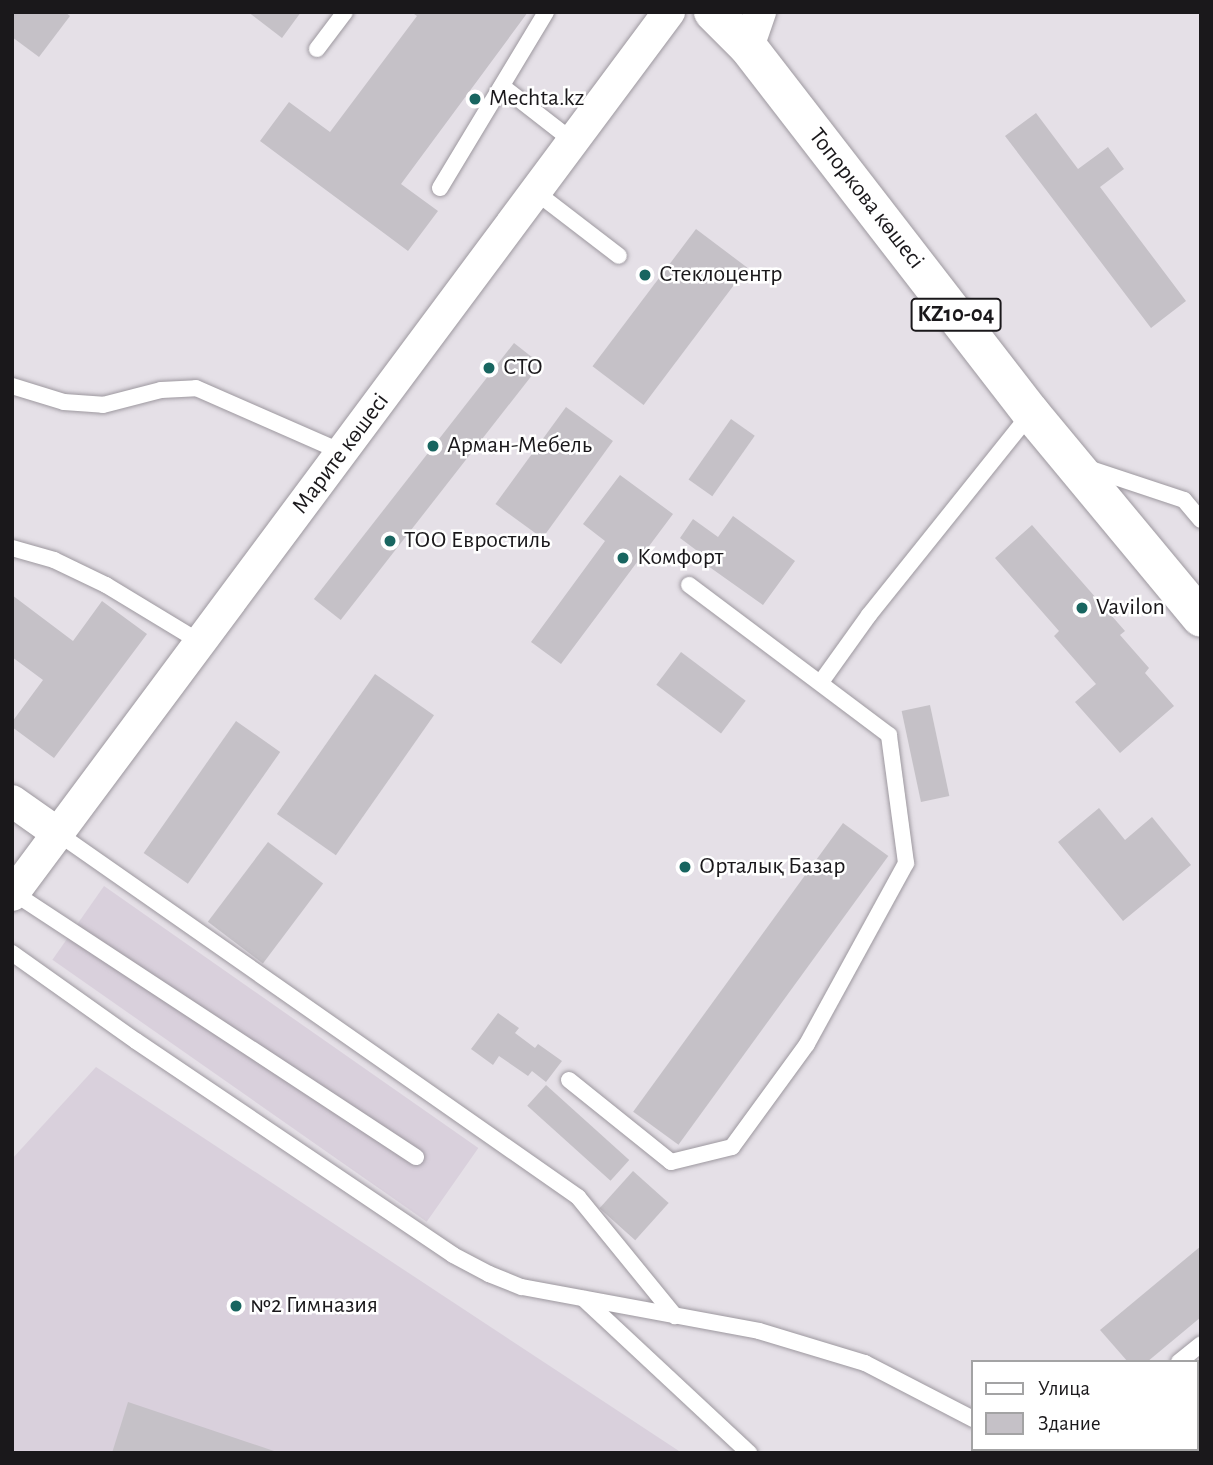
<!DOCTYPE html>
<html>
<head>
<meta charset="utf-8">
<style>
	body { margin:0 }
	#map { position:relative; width:1213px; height:1465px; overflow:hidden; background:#e5e0e7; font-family:"Alegreya Sans",sans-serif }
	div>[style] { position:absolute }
	.built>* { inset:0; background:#d9d0dc; transform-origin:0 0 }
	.building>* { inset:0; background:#c5c1c7; transform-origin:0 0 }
	.roads { filter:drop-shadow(0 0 2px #9d989f) drop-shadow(0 0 2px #9d989f) }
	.service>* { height:16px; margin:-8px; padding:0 8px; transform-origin:8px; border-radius:8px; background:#fff }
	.minor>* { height:32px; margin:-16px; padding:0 16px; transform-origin:16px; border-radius:16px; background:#fff }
	.trunk>* { height:38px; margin:-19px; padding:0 19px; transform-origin:19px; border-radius:19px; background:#fff }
	.dots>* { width:19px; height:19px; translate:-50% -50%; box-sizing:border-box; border:4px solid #fff; border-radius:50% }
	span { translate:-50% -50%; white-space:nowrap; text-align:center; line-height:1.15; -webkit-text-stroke:5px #fff; paint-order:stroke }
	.shield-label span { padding:2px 5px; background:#fff; border:2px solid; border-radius:5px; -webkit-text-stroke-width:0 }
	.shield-label { font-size:23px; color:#1a181b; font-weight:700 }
	.poi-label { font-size:24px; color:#1a181b }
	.left { translate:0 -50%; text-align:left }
	.street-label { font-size:24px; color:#1a181b }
	.frame { position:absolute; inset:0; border:14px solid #1a181b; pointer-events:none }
	.legend { position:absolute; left:971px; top:1360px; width:228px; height:91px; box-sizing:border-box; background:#fff; border:2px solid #a3a3a4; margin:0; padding:9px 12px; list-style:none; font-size:21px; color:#1a181b }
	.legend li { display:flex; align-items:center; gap:14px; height:35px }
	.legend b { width:35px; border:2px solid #a3a3a4 }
</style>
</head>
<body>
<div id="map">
	<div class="built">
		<i style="left:104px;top:886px;width:457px;height:90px;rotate:35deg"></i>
		<i style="clip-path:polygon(96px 1067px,682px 1453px,12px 1453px,12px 1159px)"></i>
	</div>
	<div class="building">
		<i style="clip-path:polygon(12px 12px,65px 12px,70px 16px,39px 57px,12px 37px)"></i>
		<i style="clip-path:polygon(248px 12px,301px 12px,282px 38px)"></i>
		<i style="clip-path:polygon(411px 12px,528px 12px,401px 184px,438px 211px,408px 251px,260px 141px,289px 102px,330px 132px,417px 16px)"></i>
		<i style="clip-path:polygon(1036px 113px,1078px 169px,1108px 147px,1124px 169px,1100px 187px,1186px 301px,1151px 328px,1005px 136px)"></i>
		<i style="left:696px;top:229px;width:64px;height:172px;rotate:37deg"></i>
		<i style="left:514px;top:343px;width:34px;height:325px;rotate:38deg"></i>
		<i style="left:566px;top:407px;width:58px;height:120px;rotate:36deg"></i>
		<i style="left:731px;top:419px;width:29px;height:74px;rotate:35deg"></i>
		<i style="clip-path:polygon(620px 475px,673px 514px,561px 664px,531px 642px,605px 541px,583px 524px)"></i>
		<i style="clip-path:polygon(733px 516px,795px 561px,763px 605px,701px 561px,704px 556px,680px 538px,693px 519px,718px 537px)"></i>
		<i style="clip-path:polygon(1032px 525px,1125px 631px,1120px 635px,1149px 668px,1145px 673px,1174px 706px,1120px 753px,1075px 702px,1096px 684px,1054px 636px,1059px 631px,995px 558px)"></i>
		<i style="clip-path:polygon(12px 595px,73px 641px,102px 601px,147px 634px,54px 758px,12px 727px,12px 722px,43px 680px,12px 657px)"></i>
		<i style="left:681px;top:652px;width:81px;height:41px;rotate:37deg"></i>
		<i style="left:375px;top:674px;width:72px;height:171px;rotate:35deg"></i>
		<i style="left:930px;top:705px;width:93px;height:29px;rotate:78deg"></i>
		<i style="left:236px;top:721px;width:54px;height:161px;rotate:35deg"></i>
		<i style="clip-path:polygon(1099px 808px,1125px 840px,1152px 817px,1191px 865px,1123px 921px,1058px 842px)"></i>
		<i style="left:843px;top:823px;width:56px;height:357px;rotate:36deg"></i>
		<i style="left:268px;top:842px;width:69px;height:100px;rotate:37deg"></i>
		<i style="clip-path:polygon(498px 1013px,519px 1028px,515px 1033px,535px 1048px,538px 1044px,562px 1061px,546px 1082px,532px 1071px,528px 1076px,499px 1056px,493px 1065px,471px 1049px)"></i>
		<i style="left:546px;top:1085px;width:112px;height:28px;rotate:42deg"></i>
		<i style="left:633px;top:1171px;width:48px;height:50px;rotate:42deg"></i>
		<i style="clip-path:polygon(1201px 1246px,1201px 1317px,1147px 1362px,1128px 1362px,1100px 1330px)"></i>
		<i style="clip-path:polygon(128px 1402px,277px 1452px,277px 1453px,112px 1453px)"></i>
	</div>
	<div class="roads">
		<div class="service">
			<i style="left:317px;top:49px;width:46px;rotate:-52.9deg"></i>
			<i style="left:502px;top:86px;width:91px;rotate:37.9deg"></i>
			<i style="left:440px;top:188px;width:205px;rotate:-58.9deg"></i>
			<i style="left:537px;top:193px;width:103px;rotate:37.5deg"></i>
			<i style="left:12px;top:386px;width:54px;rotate:17.1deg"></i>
			<i style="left:64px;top:402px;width:39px;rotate:4deg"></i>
			<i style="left:103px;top:405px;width:60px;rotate:-14.5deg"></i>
			<i style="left:161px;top:390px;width:35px;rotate:-3deg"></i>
			<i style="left:196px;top:388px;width:159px;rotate:23.7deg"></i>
			<i style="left:1088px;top:468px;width:101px;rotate:18.4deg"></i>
			<i style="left:1184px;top:500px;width:26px;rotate:50deg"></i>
			<i style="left:12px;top:548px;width:44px;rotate:15.9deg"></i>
			<i style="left:54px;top:560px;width:58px;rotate:25.7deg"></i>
			<i style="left:106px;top:585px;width:110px;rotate:31.2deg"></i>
			<i style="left:821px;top:682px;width:82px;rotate:-54.4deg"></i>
			<i style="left:869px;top:615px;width:259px;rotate:-51.3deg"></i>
			<i style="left:56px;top:832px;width:637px;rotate:34.96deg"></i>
			<i style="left:578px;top:1197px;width:154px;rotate:50.8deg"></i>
			<i style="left:14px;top:893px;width:481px;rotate:33.3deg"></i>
			<i style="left:12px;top:953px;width:152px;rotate:35.4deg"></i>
			<i style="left:136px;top:1041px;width:382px;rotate:34deg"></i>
			<i style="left:453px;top:1255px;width:41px;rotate:27.8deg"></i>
			<i style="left:489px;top:1274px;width:35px;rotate:22deg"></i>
			<i style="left:522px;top:1287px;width:241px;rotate:10.5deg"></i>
			<i style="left:759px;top:1331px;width:111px;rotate:16.8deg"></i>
			<i style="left:865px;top:1363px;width:122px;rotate:27.4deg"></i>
			<i style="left:569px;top:1080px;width:131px;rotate:38.8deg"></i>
			<i style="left:671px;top:1162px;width:63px;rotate:-13.8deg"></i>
			<i style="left:732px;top:1147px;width:127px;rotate:-53.9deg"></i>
			<i style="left:807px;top:1044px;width:206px;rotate:-61.3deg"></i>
			<i style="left:906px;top:863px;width:129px;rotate:-97.6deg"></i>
			<i style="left:889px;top:735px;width:250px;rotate:-143.1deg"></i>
			<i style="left:584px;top:1299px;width:226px;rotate:43deg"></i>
			<i style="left:1179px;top:1362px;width:28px;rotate:-39deg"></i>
			<i style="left:1004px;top:1449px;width:4px;rotate:76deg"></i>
		</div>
		<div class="minor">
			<i style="left:748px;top:47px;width:37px;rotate:-71deg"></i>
			<i style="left:12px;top:801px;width:54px;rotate:35.2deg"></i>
			<i style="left:12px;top:895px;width:1101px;rotate:-53.35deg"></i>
		</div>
		<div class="trunk">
			<i style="left:713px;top:12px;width:49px;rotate:45deg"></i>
			<i style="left:748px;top:47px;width:463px;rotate:52.3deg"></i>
			<i style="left:1031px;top:413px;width:266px;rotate:50.3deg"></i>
		</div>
	</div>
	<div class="dots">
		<i style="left:475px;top:99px;background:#186560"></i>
		<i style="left:645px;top:275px;background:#186560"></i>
		<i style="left:489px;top:368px;background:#186560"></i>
		<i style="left:433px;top:446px;background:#186560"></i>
		<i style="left:390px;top:541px;background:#186560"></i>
		<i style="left:623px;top:558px;background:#186560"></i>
		<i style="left:1082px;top:608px;background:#186560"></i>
		<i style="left:685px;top:867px;background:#186560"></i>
		<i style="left:236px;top:1306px;background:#186560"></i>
	</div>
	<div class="shield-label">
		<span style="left:956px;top:315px">KZ10-04</span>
	</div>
	<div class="poi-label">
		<span class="left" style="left:489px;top:99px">Mechta.kz</span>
		<span class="left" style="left:659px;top:275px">Стеклоцентр</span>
		<span class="left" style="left:503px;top:368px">СТО</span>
		<span class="left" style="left:447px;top:446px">Арман-Мебель</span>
		<span class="left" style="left:404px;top:541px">ТОО Евростиль</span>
		<span class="left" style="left:637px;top:558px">Комфорт</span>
		<span class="left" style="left:1096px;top:608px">Vavilon</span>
		<span class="left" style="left:699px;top:867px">Орталық Базар</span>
		<span class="left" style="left:250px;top:1306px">№2 Гимназия</span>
	</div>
	<div class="street-label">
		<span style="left:866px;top:199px;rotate:52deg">Топоркова көшесі</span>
		<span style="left:341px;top:454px;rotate:-53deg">Марите көшесі</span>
	</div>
	<div class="frame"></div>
	<ul class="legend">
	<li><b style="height:9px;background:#fff"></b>Улица</li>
	<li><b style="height:19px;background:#c5c1c7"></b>Здание</li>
	</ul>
</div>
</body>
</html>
